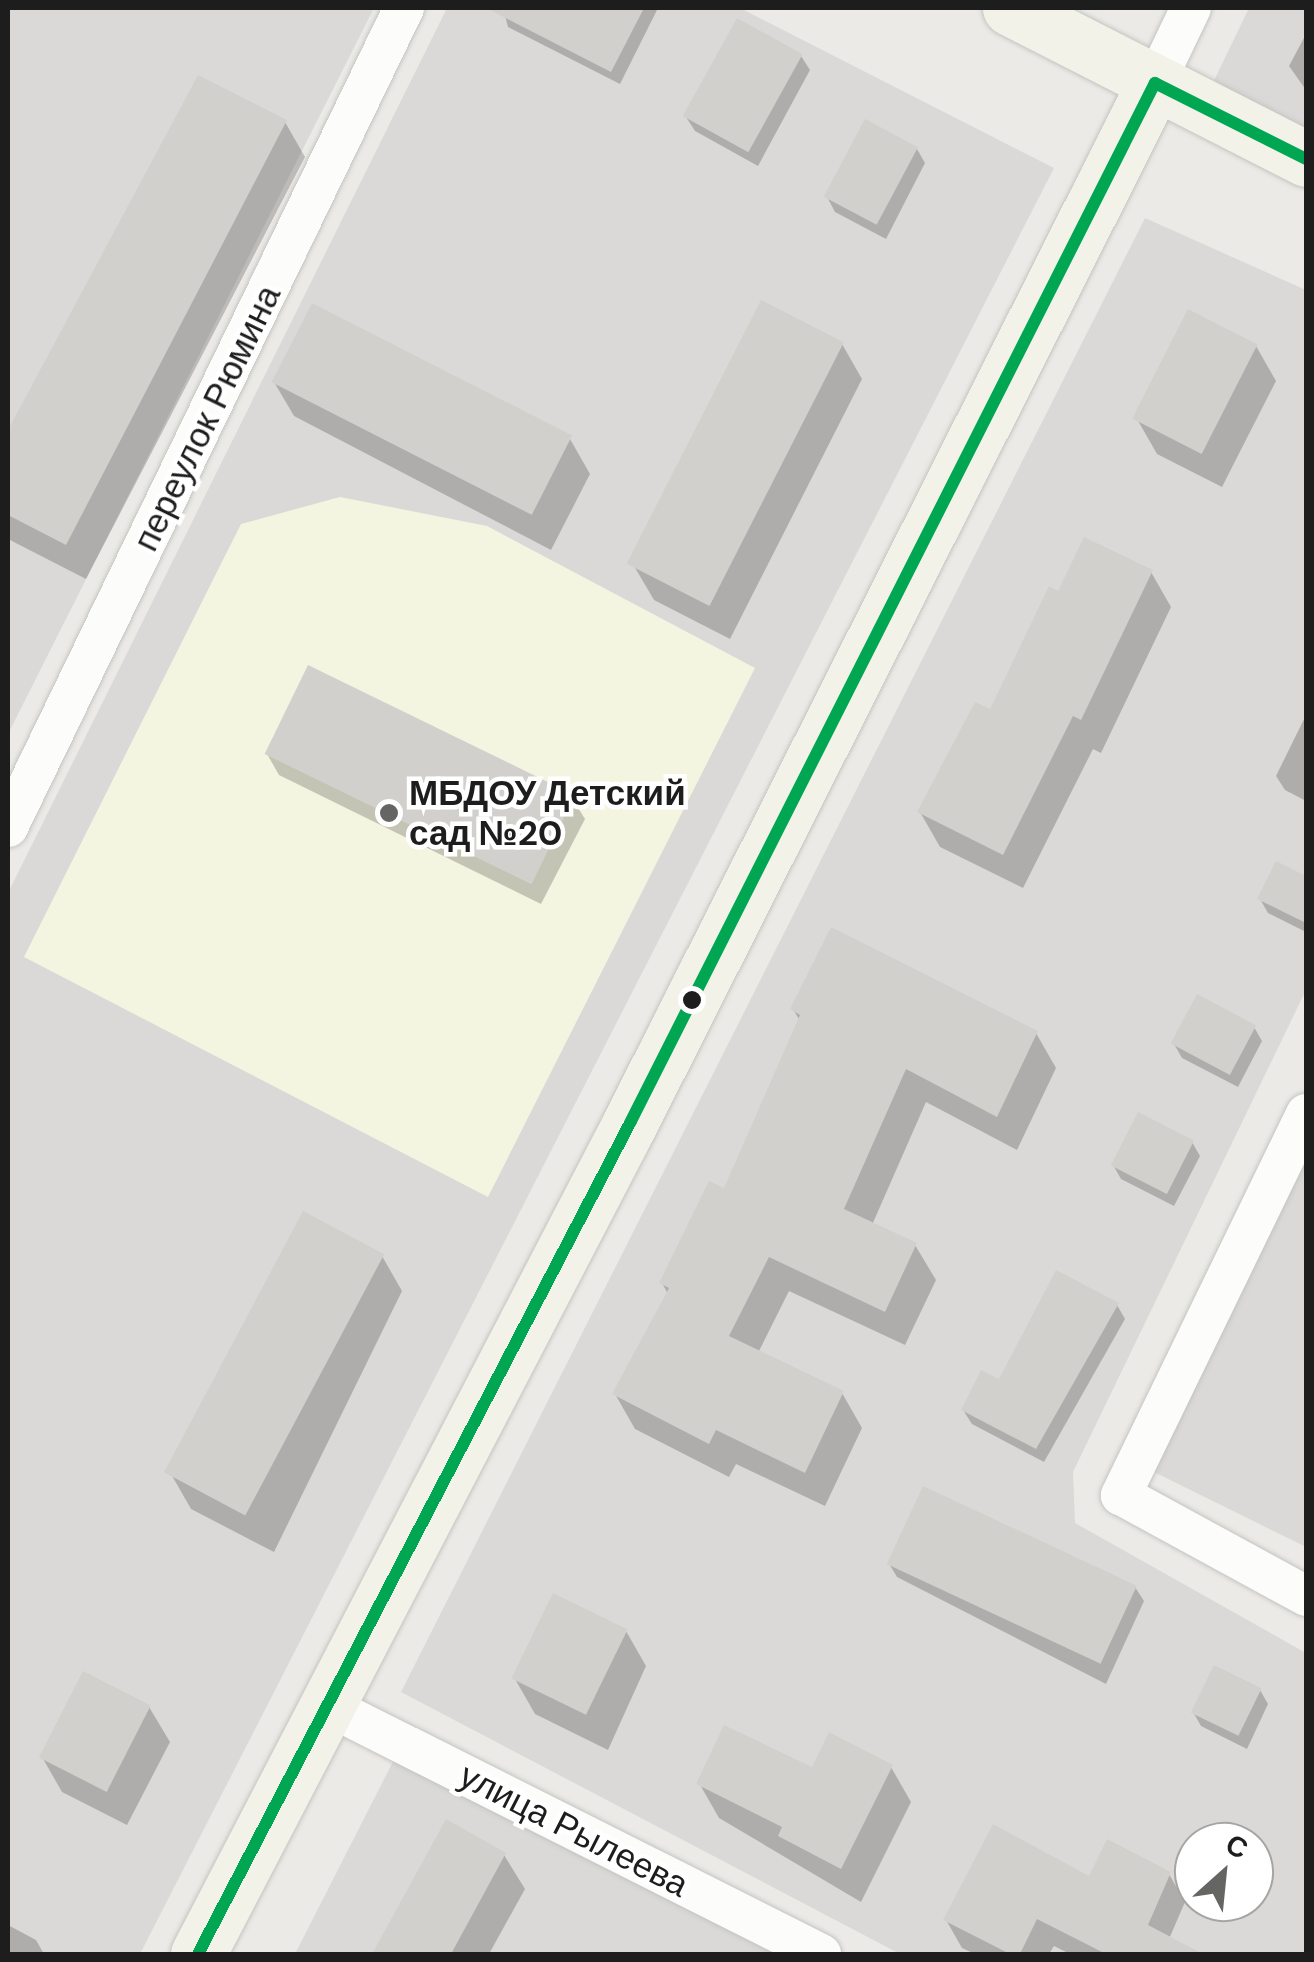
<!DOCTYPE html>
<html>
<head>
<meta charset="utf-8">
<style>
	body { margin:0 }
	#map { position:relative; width:1314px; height:1962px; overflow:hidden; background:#ebeae6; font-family:"DM Sans",sans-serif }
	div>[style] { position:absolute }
	.residential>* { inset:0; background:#dad9d7 }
	.education>* { inset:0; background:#f4f5e0 }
	.shadow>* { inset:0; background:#0003 }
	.building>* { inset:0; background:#d2d0cc; transform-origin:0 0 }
	.roads { filter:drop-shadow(0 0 2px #c4c4c2) drop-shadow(0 0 2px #c4c4c2) }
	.street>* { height:40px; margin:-20px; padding:0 20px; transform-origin:20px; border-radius:20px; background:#fcfcfb }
	.secondary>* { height:55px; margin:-27.5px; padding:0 27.5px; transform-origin:27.5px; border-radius:27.5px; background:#f2f2e9 }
	.bus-1>* { height:12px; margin:-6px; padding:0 6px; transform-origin:6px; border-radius:6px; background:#00a651 }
	.dots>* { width:28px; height:28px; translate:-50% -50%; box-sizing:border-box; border:5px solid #fff; border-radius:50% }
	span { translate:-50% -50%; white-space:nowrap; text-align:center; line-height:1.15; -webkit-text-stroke:9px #fff; paint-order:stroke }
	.street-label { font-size:35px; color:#1d1d1d }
	.poi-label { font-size:35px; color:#1d1d1d; font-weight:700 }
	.left { translate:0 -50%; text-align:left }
	.frame { position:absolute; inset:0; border:10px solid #1d1d1d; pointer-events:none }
	.north { position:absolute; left:1174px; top:1822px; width:100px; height:100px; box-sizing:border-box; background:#fff; border:2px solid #a5a5a5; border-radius:50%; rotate:27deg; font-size:28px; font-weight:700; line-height:40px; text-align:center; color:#1d1d1d }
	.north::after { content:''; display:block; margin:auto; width:35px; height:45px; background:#656563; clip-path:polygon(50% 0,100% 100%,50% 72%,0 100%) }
</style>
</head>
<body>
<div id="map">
	<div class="residential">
		<i style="clip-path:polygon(8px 8px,374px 8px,8px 734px)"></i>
		<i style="clip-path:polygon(447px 8px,740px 8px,1054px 168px,140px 1954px,8px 1954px,8px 893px)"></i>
		<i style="clip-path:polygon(1249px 8px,1306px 8px,1306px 173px,1194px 122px)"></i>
		<i style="clip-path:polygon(evenodd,1145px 218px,1306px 290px,1306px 990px,1073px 1472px,1075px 1523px,1306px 1653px,1306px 1954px,900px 1954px,401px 1692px,1145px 218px,1194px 1842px,1254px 1842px,1254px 1902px,1194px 1902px,1194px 1842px)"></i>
		<i style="clip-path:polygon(1306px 1161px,1306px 1547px,1154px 1472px)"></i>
		<i style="clip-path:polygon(404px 1740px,808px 1954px,295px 1954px)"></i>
	</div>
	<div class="education">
		<i style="clip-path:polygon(340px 497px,487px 526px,755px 668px,488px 1197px,24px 957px,241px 524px)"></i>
	</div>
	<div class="shadow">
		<i style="clip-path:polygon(503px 8px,656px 8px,657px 10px,620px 84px,508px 27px)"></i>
		<i style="clip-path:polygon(1306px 34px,1306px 90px,1289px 66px)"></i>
		<i style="clip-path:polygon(801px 56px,810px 70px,758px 166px,695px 131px,686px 117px)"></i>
		<i style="clip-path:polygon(199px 79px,285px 122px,305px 157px,86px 579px,8px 539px,8px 435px)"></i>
		<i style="clip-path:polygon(917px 149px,925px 163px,886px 239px,835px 212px,827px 197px)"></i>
		<i style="clip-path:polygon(842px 344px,862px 379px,730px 639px,654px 600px,634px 566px)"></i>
		<i style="clip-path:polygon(1256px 346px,1276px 381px,1222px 487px,1157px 454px,1137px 419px)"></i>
		<i style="clip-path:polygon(274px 382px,570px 439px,590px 474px,551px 550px,294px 416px)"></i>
		<i style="clip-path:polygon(1151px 572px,1171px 607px,1101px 753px,1093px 749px,1023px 888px,940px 847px,920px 812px,991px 713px,1059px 594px)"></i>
		<i style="clip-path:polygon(1306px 715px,1306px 801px,1285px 790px,1276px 776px)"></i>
		<i style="clip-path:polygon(267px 754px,572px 798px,585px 819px,541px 904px,279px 775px)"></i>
		<i style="clip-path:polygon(1277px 864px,1306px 879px,1306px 932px,1268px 913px,1260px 899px)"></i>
		<i style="clip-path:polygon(793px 1009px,1036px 1033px,1056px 1068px,1017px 1150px,926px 1102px,872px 1225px,915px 1245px,936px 1280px,905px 1345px,789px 1291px,758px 1353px,842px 1393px,862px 1428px,825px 1506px,736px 1464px,729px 1477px,635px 1429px,615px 1394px,668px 1294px,662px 1283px,725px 1191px,800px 1021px)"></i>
		<i style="clip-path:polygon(1254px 1027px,1262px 1041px,1238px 1087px,1182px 1058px,1174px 1044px)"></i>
		<i style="clip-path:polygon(1192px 1142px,1200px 1156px,1174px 1206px,1121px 1179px,1113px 1165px)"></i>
		<i style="clip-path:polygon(382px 1256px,402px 1291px,274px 1552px,191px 1509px,171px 1474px)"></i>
		<i style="clip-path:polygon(1117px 1305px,1125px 1319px,1044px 1462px,972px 1424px,963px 1410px)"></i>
		<i style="clip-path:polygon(888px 1562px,1135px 1587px,1144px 1601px,1106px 1684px,897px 1577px)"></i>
		<i style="clip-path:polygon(626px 1631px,646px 1666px,608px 1750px,535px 1714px,515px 1679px)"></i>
		<i style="clip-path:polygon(1260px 1690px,1268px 1704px,1247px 1749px,1201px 1726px,1193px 1712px)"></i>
		<i style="clip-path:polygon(149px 1707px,170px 1742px,127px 1825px,62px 1792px,42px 1757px)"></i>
		<i style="clip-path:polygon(891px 1767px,911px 1802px,861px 1902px,719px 1818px,699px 1783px)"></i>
		<i style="clip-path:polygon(504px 1855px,525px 1889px,489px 1954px,387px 1954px,381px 1944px)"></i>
		<i style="clip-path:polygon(1169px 1874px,1185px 1902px,1169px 1939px,1189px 1954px,1070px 1954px,1054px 1946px,1049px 1954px,975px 1954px,962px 1948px,946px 1920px,1090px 1879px)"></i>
		<i style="clip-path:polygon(8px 1925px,36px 1940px,44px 1954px,8px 1954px)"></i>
	</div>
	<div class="building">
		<i style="clip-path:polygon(486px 8px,644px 8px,611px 72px)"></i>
		<i style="left:737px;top:18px;width:75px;height:112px;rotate:29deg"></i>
		<i style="clip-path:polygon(198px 75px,287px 120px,66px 545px,8px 515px,8px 430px)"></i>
		<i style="left:865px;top:119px;width:60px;height:88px;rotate:28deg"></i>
		<i style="left:761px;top:300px;width:93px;height:296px;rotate:27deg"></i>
		<i style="left:312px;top:303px;width:292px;height:89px;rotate:27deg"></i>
		<i style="left:1188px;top:309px;width:78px;height:123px;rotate:27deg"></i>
		<i style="clip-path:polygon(1084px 537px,1153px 570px,1081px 720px,1073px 716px,1003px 855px,917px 812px,975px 702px,990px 709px,1049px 586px,1058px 591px)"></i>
		<i style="left:308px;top:665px;width:297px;height:99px;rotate:26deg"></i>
		<i style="clip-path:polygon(1276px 861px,1306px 876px,1306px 923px,1257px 899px)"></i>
		<i style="clip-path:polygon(831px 927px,1038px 1031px,997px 1117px,906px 1069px,844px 1209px,917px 1243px,885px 1312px,769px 1257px,729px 1336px,844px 1391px,805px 1473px,716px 1430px,709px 1444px,612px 1394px,669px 1288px,659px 1283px,709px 1181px,724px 1188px,800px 1015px,790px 1009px)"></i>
		<i style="left:1197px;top:994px;width:67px;height:56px;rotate:28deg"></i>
		<i style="left:1138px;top:1112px;width:63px;height:60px;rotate:27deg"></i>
		<i style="left:303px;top:1211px;width:92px;height:296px;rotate:28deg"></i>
		<i style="clip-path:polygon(1056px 1270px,1119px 1303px,1036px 1449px,961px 1410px,981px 1370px,999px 1379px)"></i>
		<i style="left:923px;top:1486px;width:236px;height:86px;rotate:25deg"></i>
		<i style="left:553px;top:1593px;width:83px;height:95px;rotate:26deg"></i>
		<i style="left:1214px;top:1665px;width:53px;height:53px;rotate:26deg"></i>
		<i style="left:83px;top:1671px;width:76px;height:97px;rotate:27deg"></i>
		<i style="clip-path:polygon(724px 1725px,812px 1767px,829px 1732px,893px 1765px,841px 1869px,778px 1836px,782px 1827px,696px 1784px)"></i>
		<i style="clip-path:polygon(446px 1819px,506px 1853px,451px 1954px,372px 1954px)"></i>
		<i style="clip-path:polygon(993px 1824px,1089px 1876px,1107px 1839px,1171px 1872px,1148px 1925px,1203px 1954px,1106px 1954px,1037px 1919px,1020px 1954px,1010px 1954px,943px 1920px)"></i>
	</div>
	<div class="roads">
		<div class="street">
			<i style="left:1155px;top:83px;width:83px;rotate:-64.4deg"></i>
			<i style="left:8px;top:827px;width:910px;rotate:-64.2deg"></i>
			<i style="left:1306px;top:1114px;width:424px;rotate:115.9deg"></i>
			<i style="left:1121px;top:1495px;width:211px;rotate:28.6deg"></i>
			<i style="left:328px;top:1706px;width:552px;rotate:26.7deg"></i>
		</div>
		<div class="secondary">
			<i style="left:1010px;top:8px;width:332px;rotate:27deg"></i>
			<i style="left:198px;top:1954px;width:937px;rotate:-62.53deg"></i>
			<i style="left:630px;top:1123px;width:1165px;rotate:-63.22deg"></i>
		</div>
	</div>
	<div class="bus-1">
		<i style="left:198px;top:1954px;width:937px;rotate:-62.53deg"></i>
		<i style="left:630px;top:1123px;width:1165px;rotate:-63.22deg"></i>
		<i style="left:1155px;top:83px;width:169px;rotate:26.7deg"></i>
	</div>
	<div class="dots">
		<i style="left:389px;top:813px;background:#656563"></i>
		<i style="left:692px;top:1000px;background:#1d1d1d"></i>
	</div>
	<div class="street-label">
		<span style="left:207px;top:418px;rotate:-64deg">переулок Рюмина</span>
		<span style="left:574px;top:1830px;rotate:27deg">улица Рылеева</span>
	</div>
	<div class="poi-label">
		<span class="left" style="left:409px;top:813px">МБДОУ Детский<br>сад №20</span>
	</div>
	<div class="frame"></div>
	<div class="north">С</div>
</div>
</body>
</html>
